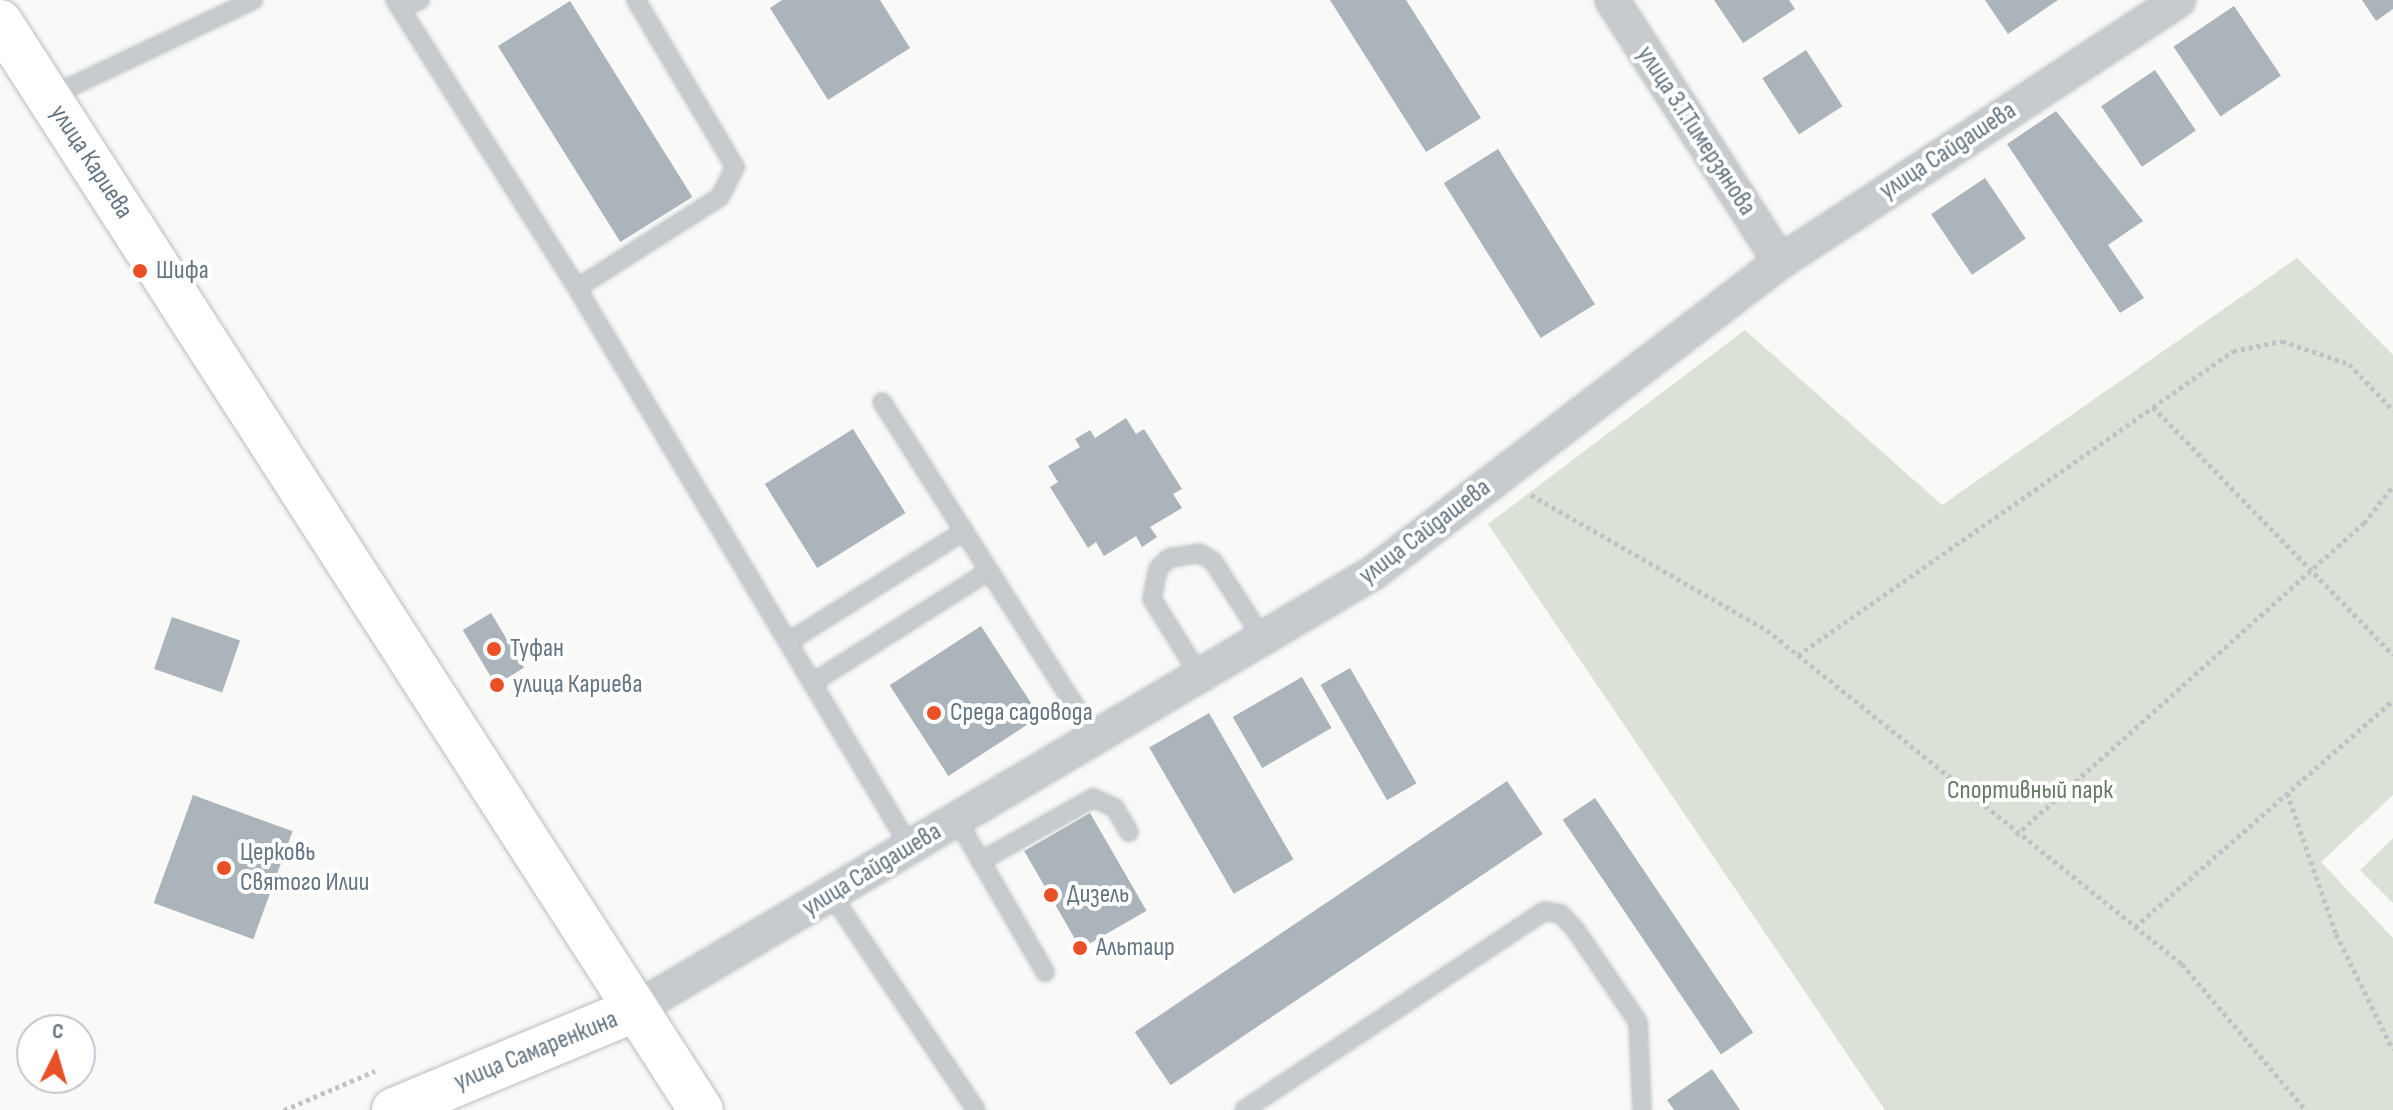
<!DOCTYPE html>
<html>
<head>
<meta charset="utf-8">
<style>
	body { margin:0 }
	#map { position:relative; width:2393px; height:1110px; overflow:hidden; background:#f9f9f7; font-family:"Sofia Sans Condensed",sans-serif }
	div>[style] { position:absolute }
	.green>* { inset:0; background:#dbe1d7 }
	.building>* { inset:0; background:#abb4ba; transform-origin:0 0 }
	.path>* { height:5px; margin-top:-2.5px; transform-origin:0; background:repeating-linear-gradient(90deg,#c0c3c5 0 4px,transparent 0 8px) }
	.roads { filter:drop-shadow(0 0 2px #b7bdc1) drop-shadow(0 0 2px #b7bdc1) }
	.service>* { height:16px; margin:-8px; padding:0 8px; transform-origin:8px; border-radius:8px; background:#c7cbce }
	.minor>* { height:32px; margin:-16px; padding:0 16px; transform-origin:16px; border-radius:16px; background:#c7cbce }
	.secondary>* { height:44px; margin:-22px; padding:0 22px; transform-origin:22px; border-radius:22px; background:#fff }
	.dots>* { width:22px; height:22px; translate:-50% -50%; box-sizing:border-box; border:4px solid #fff; border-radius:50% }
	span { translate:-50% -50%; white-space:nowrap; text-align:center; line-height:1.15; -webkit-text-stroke:8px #fff; paint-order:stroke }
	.street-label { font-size:26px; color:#637583 }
	.poi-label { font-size:26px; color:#637583 }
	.left { translate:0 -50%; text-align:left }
	.park-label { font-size:26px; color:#677a62 }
	.north { position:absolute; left:16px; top:1014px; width:80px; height:80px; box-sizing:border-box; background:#fff; border:2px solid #c1c8cd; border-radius:50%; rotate:5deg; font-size:22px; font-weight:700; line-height:32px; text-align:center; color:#637583 }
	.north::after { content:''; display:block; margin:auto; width:28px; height:36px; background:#e95026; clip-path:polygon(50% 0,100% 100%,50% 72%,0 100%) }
</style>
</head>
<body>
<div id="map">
	<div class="green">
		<i style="clip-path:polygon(2297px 258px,2393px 355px,2393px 795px,2321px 862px,2393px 938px,2393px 1110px,1885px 1110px,1488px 524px,1745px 330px,1942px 505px)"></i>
		<i style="clip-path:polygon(2393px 838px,2393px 903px,2360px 870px)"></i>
	</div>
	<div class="building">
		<i style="clip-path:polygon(782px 0,880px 0,910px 48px,828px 100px,770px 8px)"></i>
		<i style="clip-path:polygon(1330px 0,1406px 0,1481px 118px,1426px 152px)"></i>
		<i style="clip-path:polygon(1714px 0,1789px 0,1795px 9px,1743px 43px)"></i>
		<i style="clip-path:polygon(1985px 0,2058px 0,2008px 34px)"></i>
		<i style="clip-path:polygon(2362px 0,2393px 0,2393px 9px,2376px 21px)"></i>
		<i style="left:570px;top:1px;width:231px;height:85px;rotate:58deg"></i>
		<i style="left:2234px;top:6px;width:84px;height:73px;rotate:56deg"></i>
		<i style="left:1806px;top:50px;width:67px;height:52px;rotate:57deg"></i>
		<i style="left:2155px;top:70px;width:73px;height:65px;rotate:56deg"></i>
		<i style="clip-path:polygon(2056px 111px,2143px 221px,2108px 245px,2144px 298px,2120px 313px,2007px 144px)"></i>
		<i style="left:1498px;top:149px;width:183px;height:64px;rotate:58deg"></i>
		<i style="left:1985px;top:178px;width:73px;height:65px;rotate:56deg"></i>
		<i style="clip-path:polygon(1126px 418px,1136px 434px,1144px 429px,1182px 489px,1173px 494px,1182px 508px,1150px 527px,1157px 537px,1142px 547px,1136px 536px,1104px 556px,1096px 542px,1088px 548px,1050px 487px,1058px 482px,1048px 466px,1080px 447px,1075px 439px,1090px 430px,1095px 438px)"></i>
		<i style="left:853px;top:429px;width:99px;height:104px;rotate:58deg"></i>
		<i style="left:491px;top:613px;width:64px;height:33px;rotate:59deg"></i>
		<i style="left:172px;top:617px;width:72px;height:55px;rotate:19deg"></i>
		<i style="left:981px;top:626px;width:108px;height:109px;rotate:57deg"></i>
		<i style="left:1350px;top:668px;width:133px;height:34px;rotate:60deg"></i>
		<i style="left:1302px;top:677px;width:59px;height:80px;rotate:60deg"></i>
		<i style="left:1209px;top:713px;width:169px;height:69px;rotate:60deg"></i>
		<i style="left:1507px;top:781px;width:64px;height:449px;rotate:56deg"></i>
		<i style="left:193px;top:795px;width:106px;height:115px;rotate:20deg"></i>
		<i style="left:1595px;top:798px;width:283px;height:39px;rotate:56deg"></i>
		<i style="left:1090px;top:813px;width:113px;height:76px;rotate:60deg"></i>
		<i style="clip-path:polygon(1712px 1069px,1740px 1110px,1674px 1110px,1667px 1100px)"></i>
	</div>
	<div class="path">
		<i style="left:2153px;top:407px;width:98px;rotate:-35deg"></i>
		<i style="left:2233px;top:351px;width:50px;rotate:-11.5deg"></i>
		<i style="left:2282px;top:341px;width:71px;rotate:18.9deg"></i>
		<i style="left:2349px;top:364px;width:64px;rotate:46.3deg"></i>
		<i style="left:1531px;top:495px;width:272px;rotate:29.8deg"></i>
		<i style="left:1767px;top:630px;width:533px;rotate:38.83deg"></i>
		<i style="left:2182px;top:964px;width:192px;rotate:49.7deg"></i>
		<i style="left:1798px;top:655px;width:433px;rotate:-34.9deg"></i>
		<i style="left:2153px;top:407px;width:345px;rotate:45.9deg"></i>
		<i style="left:2287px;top:793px;width:149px;rotate:70.8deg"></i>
		<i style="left:2336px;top:934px;width:129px;rotate:63.8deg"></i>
		<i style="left:2016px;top:835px;width:467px;rotate:-41.9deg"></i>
		<i style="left:2364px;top:523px;width:47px;rotate:-51.9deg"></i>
		<i style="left:2135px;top:927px;width:344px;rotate:-41.3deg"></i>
		<i style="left:284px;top:1110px;width:99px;rotate:-23.2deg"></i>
	</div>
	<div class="roads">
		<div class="service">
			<i style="left:395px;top:0;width:341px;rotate:57.7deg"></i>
			<i style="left:577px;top:288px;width:651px;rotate:59.22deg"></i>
			<i style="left:401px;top:8px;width:21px;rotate:-23deg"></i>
			<i style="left:49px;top:97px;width:226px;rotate:-25.4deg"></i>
			<i style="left:577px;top:288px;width:169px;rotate:-32.5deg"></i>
			<i style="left:720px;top:197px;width:34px;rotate:-63deg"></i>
			<i style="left:735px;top:167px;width:194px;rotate:-120.7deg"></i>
			<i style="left:882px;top:402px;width:398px;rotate:57.6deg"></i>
			<i style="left:788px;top:642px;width:208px;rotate:-32.2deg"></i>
			<i style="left:1200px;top:676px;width:91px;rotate:-121.9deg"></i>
			<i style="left:1152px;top:599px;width:31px;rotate:-79deg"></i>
			<i style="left:1158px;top:569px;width:16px;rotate:-45deg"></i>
			<i style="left:1169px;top:558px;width:30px;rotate:-9deg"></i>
			<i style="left:1199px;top:553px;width:16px;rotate:30deg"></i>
			<i style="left:1213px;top:561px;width:93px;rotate:57.3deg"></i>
			<i style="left:812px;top:683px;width:209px;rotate:-32.3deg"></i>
			<i style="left:957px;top:820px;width:176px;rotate:59.9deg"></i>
			<i style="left:981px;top:861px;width:129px;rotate:-29.4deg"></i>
			<i style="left:1093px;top:798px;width:24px;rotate:24deg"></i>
			<i style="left:1115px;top:808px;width:28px;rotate:60deg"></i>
			<i style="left:831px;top:894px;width:260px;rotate:56.1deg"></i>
			<i style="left:1244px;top:1110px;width:361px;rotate:-33.5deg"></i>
			<i style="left:1545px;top:911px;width:16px;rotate:11deg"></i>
			<i style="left:1561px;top:914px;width:24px;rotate:48deg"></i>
			<i style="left:1577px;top:932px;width:109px;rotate:55.9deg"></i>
			<i style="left:1638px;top:1022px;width:88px;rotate:87.4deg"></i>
		</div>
		<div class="minor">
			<i style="left:1612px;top:0;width:311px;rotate:57.3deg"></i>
			<i style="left:634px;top:1010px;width:859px;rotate:-30.6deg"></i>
			<i style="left:1373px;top:573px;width:512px;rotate:-37.38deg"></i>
			<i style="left:1780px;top:262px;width:477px;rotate:-33.3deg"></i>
		</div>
		<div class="secondary">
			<i style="left:0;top:22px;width:1294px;rotate:57.21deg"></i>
			<i style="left:394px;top:1110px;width:260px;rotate:-22.6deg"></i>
		</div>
	</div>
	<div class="dots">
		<i style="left:140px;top:271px;background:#e95026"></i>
		<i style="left:494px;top:649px;background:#e95026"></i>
		<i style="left:497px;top:685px;background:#e95026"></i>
		<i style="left:934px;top:713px;background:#e95026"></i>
		<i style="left:224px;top:868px;background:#e95026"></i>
		<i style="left:1051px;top:895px;background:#e95026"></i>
		<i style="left:1080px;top:948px;background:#e95026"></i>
	</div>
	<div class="street-label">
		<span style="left:1696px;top:131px;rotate:57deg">улица З.Т.Тимерзянова</span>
		<span style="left:1948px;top:151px;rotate:-33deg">улица Сайдашева</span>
		<span style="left:91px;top:162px;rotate:57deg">улица Кариева</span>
		<span style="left:1425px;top:532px;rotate:-37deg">улица Сайдашева</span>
		<span style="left:872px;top:870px;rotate:-31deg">улица Сайдашева</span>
		<span style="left:536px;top:1051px;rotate:-22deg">улица Самаренкина</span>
	</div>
	<div class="poi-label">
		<span class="left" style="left:156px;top:271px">Шифа</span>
		<span class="left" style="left:510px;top:649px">Туфан</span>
		<span class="left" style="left:513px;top:685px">улица Кариева</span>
		<span class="left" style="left:950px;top:713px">Среда садовода</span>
		<span class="left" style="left:240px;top:868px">Церковь<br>Святого Илии</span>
		<span class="left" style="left:1067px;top:895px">Дизель</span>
		<span class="left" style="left:1096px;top:948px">Альтаир</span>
	</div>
	<div class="park-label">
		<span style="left:2030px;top:791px">Спортивный парк</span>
	</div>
	<div class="north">С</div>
</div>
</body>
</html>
